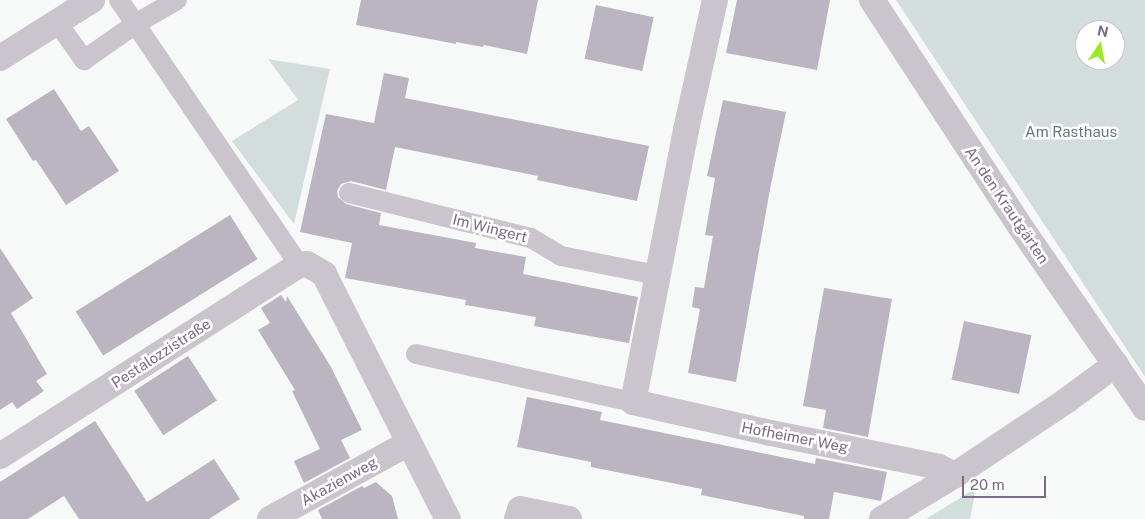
<!DOCTYPE html>
<html>
<head>
<meta charset="utf-8">
<style>
	body { margin:0 }
	#map { position:relative; width:1145px; height:519px; overflow:hidden; background:#f7f9f8; font-family:"Public Sans",sans-serif }
	div>[style] { position:absolute }
	.green>* { inset:0; background:#d3dddb }
	.building>* { inset:0; background:#bbb4c1; transform-origin:0 0 }
	.pedestrian>* { height:20px; margin:-10px; padding:0 10px; transform-origin:10px; border-radius:10px; background:#cac5cd }
	.minor>* { height:26px; margin:-13px; padding:0 13px; transform-origin:13px; border-radius:13px; background:#cac5cd }
	span { translate:-50% -50%; white-space:nowrap; text-align:center; line-height:1.15; -webkit-text-stroke:5px #fff; paint-order:stroke }
	.park-label { font-size:15px; color:#637a7a }
	.street-label { font-size:15px; color:#7c6889 }
	.north { position:absolute; left:1075px; top:20px; width:50px; height:50px; box-sizing:border-box; background:#fff; border:1px solid #cbc3d0; border-radius:50%; rotate:12deg; font-size:14px; font-weight:700; line-height:20px; text-align:center; color:#7c6889 }
	.north::after { content:''; display:block; margin:auto; width:18px; height:22px; background:#9be72a; clip-path:polygon(50% 0,100% 100%,50% 72%,0 100%) }
	.scale { position:absolute; left:962px; top:476px; width:84px; height:22px; box-sizing:border-box; border:2px solid #7c6889; border-top:0; padding-left:6px; font-size:15px; line-height:18px; white-space:nowrap; color:#7c6889; -webkit-text-stroke:4px #fff; paint-order:stroke }
</style>
</head>
<body>
<div id="map">
	<div class="green">
		<i style="clip-path:polygon(evenodd,896px 0,1145px 0,1145px 377px,896px 0,1085px 30px,1115px 30px,1115px 60px,1085px 60px,1085px 30px)"></i>
		<i style="clip-path:polygon(268px 59px,330px 69px,294px 224px,232px 141px,298px 100px)"></i>
		<i style="clip-path:polygon(976px 488px,970px 519px,926px 519px)"></i>
	</div>
	<div class="building">
		<i style="clip-path:polygon(361px 0,538px 0,527px 54px,484px 45px,483px 47px,456px 42px,456px 44px,356px 25px)"></i>
		<i style="clip-path:polygon(737px 0,830px 0,817px 70px,726px 53px)"></i>
		<i style="left:596px;top:5px;width:59px;height:55px;rotate:12deg"></i>
		<i style="clip-path:polygon(384px 73px,409px 78px,405px 98px,649px 146px,637px 201px,537px 180px,538px 176px,395px 147px,386px 190px,351px 181px,341px 184px,337px 191px,338px 197px,346px 204px,381px 213px,379px 225px,476px 243px,475px 248px,526px 257px,523px 274px,638px 297px,629px 343px,534px 326px,536px 317px,465px 305px,466px 300px,345px 278px,352px 243px,300px 232px,326px 114px,374px 123px)"></i>
		<i style="clip-path:polygon(54px 89px,81px 131px,89px 126px,119px 171px,66px 205px,36px 160px,33px 161px,6px 119px)"></i>
		<i style="clip-path:polygon(723px 100px,786px 112px,770px 189px,736px 382px,688px 373px,700px 309px,692px 307px,695px 287px,704px 288px,713px 236px,705px 235px,715px 178px,707px 176px)"></i>
		<i style="left:230px;top:215px;width:52px;height:182px;rotate:58deg"></i>
		<i style="clip-path:polygon(0 248px,33px 298px,11px 313px,47px 374px,36px 381px,44px 391px,17px 409px,12px 402px,0 410px)"></i>
		<i style="clip-path:polygon(824px 288px,892px 299px,868px 437px,823px 428px,826px 410px,803px 406px)"></i>
		<i style="clip-path:polygon(281px 295px,286px 302px,287px 296px,331px 367px,362px 430px,341px 440px,350px 458px,304px 483px,294px 461px,320px 449px,292px 391px,295px 390px,258px 330px,270px 323px,261px 308px)"></i>
		<i style="left:964px;top:321px;width:69px;height:60px;rotate:12deg"></i>
		<i style="left:188px;top:356px;width:53px;height:64px;rotate:57deg"></i>
		<i style="clip-path:polygon(527px 397px,602px 412px,600px 420px,625px 425px,815px 464px,816px 458px,887px 472px,881px 501px,834px 492px,829px 519px,804px 519px,804px 516px,701px 495px,702px 489px,591px 467px,591px 462px,517px 447px)"></i>
		<i style="clip-path:polygon(95px 421px,147px 502px,214px 459px,240px 499px,209px 519px,79px 519px,64px 496px,28px 519px,0 519px,0 482px)"></i>
		<i style="clip-path:polygon(376px 482px,392px 496px,398px 519px,322px 519px,318px 510px,362px 486px,364px 488px)"></i>
	</div>
	<div class="pedestrian">
		<i style="left:119px;top:0;width:320px;rotate:55.8deg"></i>
		<i style="left:57px;top:22px;width:47px;rotate:54.6deg"></i>
		<i style="left:84px;top:60px;width:65px;rotate:-34.9deg"></i>
		<i style="left:137px;top:23px;width:46px;rotate:-29.9deg"></i>
		<i style="left:349px;top:193px;width:187px;rotate:13.9deg"></i>
		<i style="left:531px;top:238px;width:35px;rotate:31deg"></i>
		<i style="left:561px;top:256px;width:98px;rotate:11.2deg"></i>
		<i style="left:416px;top:354px;width:222px;rotate:12.5deg"></i>
	</div>
	<div class="minor">
		<i style="left:715px;top:0;width:133px;rotate:102.6deg"></i>
		<i style="left:686px;top:130px;width:277px;rotate:101deg"></i>
		<i style="left:633px;top:402px;width:141px;rotate:12.7deg"></i>
		<i style="left:771px;top:433px;width:171px;rotate:11.4deg"></i>
		<i style="left:939px;top:467px;width:18px;rotate:27deg"></i>
		<i style="left:872px;top:0;width:274px;rotate:56.8deg"></i>
		<i style="left:1022px;top:229px;width:217px;rotate:55.5deg"></i>
		<i style="left:0;top:58px;width:109px;rotate:-32.2deg"></i>
		<i style="left:0;top:456px;width:355px;rotate:-32.6deg"></i>
		<i style="left:299px;top:265px;width:8px;rotate:-7deg"></i>
		<i style="left:307px;top:264px;width:20px;rotate:30deg"></i>
		<i style="left:324px;top:274px;width:275px;rotate:63.2deg"></i>
		<i style="left:270px;top:519px;width:158px;rotate:-28.7deg"></i>
		<i style="left:517px;top:519px;width:10px;rotate:-73deg"></i>
		<i style="left:520px;top:509px;width:50px;rotate:11.5deg"></i>
		<i style="left:882px;top:519px;width:85px;rotate:-31.1deg"></i>
		<i style="left:955px;top:475px;width:133px;rotate:-33.7deg"></i>
		<i style="left:1066px;top:401px;width:62px;rotate:-36.5deg"></i>
	</div>
	<div class="park-label">
		<span style="left:1071px;top:132px">Am Rasthaus</span>
	</div>
	<div class="street-label">
		<span style="left:1007px;top:205px;rotate:56deg">An den Krautgärten</span>
		<span style="left:490px;top:228px;rotate:14deg">Im Wingert</span>
		<span style="left:161px;top:353px;rotate:-33deg">Pestalozzistraße</span>
		<span style="left:795px;top:437px;rotate:11deg">Hofheimer Weg</span>
		<span style="left:339px;top:481px;rotate:-29deg">Akazienweg</span>
	</div>
	<div class="north">N</div>
	<div class="scale">20 m</div>
</div>
</body>
</html>
